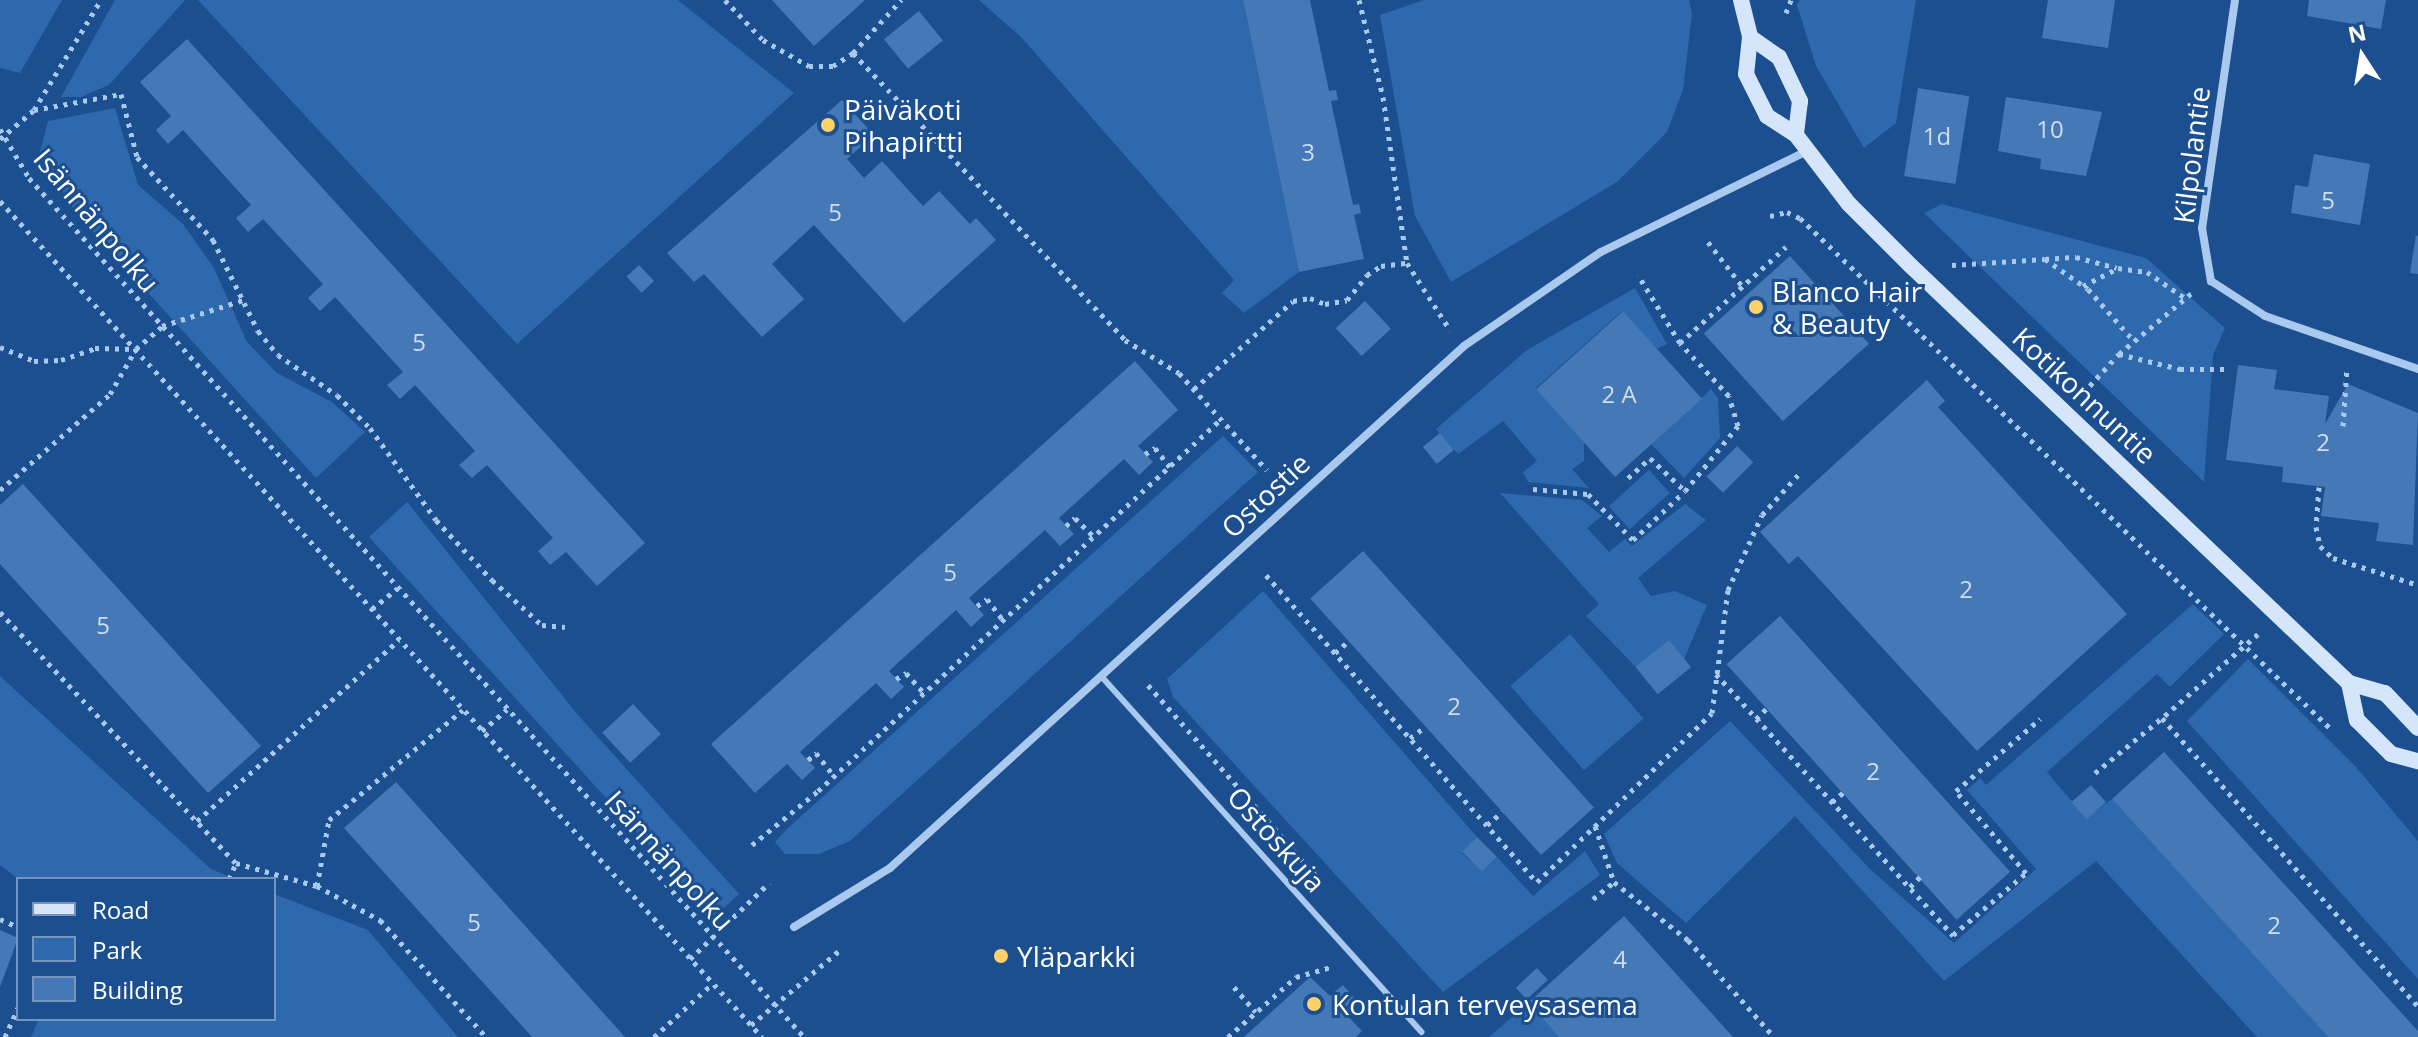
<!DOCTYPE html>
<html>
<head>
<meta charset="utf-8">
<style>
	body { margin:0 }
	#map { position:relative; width:2418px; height:1037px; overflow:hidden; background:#1b4f8f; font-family:"Open Sans",sans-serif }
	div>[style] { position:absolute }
	.green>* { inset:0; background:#2e69ad; transform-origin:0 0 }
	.building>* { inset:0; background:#4478b7; transform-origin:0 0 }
	.path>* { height:5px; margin-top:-2.5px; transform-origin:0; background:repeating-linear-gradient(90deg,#a9c9ee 0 4px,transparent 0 10px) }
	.lane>* { height:6px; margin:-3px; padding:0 3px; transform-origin:3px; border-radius:3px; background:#a9c9ee }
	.street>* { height:8px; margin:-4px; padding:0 4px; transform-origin:4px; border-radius:4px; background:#a9c9ee }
	.secondary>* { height:16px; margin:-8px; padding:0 8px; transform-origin:8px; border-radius:8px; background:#d6e6fa }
	.dots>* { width:22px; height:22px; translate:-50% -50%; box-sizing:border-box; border:4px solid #1b4f8f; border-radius:50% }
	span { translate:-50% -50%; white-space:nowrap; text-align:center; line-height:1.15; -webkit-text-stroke:6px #1b4f8f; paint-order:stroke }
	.number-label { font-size:24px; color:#d0dded }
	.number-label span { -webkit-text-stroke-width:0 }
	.poi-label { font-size:28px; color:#fff }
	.left { translate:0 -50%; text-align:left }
	.street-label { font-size:28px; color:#fff }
	.legend { position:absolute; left:16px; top:877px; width:260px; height:144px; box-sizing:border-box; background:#1b4f8f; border:2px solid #7695bc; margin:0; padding:10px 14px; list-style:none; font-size:24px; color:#fff }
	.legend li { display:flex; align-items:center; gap:16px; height:40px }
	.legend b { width:40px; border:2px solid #7695bc }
	.north { position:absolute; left:2322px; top:16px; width:80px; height:80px; -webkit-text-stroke:6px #1b4f8f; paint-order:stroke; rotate:348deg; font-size:22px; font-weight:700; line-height:32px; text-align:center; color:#fff }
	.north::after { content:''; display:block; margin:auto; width:28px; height:36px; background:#fff; clip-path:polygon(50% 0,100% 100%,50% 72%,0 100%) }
</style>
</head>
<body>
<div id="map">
	<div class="green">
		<i style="clip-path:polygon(0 0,62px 0,20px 73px,0 68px)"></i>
		<i style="clip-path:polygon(115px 0,185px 0,109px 85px,81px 97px,61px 97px)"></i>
		<i style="clip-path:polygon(198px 0,678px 0,794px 93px,517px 344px)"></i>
		<i style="clip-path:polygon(979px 0,1243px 0,1299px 272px,1244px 313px,1222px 293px,1234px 280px,1022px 38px)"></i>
		<i style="clip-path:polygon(1424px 0,1689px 0,1692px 14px,1683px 90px,1667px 132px,1617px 182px,1451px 282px,1415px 216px,1380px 15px)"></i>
		<i style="clip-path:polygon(1800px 0,1916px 0,1896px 123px,1864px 148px,1816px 66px,1797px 5px)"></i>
		<i style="clip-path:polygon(115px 108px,138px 185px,183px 224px,214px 268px,247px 342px,277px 373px,332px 402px,365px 432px,316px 478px,76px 213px,39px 155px,48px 121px)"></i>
		<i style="clip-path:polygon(1942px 204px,2146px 258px,2225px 328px,2213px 355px,2204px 482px,1924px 213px)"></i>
		<i style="clip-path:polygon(1635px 288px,1667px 344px,1657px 349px,1622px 311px,1536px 388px,1584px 442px,1584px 461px,1572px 469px,1589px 488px,1528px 482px,1523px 472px,1537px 461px,1503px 421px,1458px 454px,1436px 429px,1527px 350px)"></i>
		<i style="clip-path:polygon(1711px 389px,1718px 398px,1720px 438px,1684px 478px,1651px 444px)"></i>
		<i style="clip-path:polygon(1223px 436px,1258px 472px,850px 841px,819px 854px,785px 854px,775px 842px,787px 829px)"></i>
		<i style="left:1649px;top:470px;width:31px;height:54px;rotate:48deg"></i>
		<i style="clip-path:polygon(1500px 493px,1582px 500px,1602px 516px,1587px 528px,1609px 552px,1625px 539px,1632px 546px,1685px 504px,1706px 520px,1638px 578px,1651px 596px,1675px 591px,1707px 605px,1684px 659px,1669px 641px,1637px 668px,1586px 616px,1599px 604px)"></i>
		<i style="clip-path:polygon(407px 502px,578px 715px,739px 894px,714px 917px,369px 537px)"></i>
		<i style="clip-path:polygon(1263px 591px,1477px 837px,1462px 853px,1482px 871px,1497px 857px,1533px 896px,1585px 851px,1600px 875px,1443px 992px,1173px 697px,1167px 679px)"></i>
		<i style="clip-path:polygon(2193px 604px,2224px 634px,2170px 687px,2157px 674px,2047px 772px,2086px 818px,2112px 799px,2328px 1037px,2257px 1037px,2096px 861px,1944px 981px,1795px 816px,1686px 923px,1617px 863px,1604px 834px,1730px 721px,1869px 868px,1954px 943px,2036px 869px,1967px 790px,1980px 778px,1986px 785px)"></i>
		<i style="left:1570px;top:634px;width:112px;height:79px;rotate:49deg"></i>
		<i style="clip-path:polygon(2248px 659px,2356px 767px,2418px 841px,2418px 979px,2187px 721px)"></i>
		<i style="clip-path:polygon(0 676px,211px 869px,235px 879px,18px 879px,0 865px)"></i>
		<i style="clip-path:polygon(274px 894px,368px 930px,458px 1037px,31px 1037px,39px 1019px,274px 1019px)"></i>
		<i style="clip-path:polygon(1528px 1003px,1559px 1037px,1489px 1037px)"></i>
	</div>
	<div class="building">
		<i style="clip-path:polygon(772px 0,865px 0,814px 46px)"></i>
		<i style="clip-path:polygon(1243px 0,1310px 0,1329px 91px,1336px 90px,1338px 100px,1331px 101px,1353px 205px,1359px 204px,1361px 213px,1354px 215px,1364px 259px,1299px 272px)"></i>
		<i style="clip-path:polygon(2048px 0,2115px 0,2108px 48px,2042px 38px)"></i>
		<i style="clip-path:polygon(2309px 0,2386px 0,2381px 29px,2307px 16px)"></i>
		<i style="left:919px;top:11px;width:38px;height:45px;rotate:51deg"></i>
		<i style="clip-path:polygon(187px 39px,645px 543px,597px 586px,566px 552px,550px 565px,538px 551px,553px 538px,487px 465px,472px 478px,459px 465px,475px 451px,415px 385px,400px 399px,387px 385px,403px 372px,335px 297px,320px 311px,308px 298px,323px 284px,263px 219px,248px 232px,236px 218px,251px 205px,183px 130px,168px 144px,156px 130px,171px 116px,140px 82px)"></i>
		<i style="left:1918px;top:88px;width:52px;height:89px;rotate:9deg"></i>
		<i style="clip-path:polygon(2006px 97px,2102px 112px,2086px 176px,2040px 169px,2041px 159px,1998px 151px)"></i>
		<i style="clip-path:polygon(842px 100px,874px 135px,847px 159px,864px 178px,882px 161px,923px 206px,939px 191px,970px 224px,976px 218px,996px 240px,904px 323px,814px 225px,772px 264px,804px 299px,762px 337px,704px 274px,694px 282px,667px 253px)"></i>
		<i style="clip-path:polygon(2314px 154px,2370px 164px,2360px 225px,2291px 213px,2295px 185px,2308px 187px)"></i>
		<i style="clip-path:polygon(2416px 235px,2418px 236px,2418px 274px,2410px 273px)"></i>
		<i style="left:1790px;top:256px;width:118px;height:116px;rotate:48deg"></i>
		<i style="left:639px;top:265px;width:22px;height:17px;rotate:47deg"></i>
		<i style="left:1365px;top:301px;width:38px;height:40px;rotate:47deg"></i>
		<i style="left:1623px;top:311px;width:118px;height:117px;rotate:48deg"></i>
		<i style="clip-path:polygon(1135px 361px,1178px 410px,1138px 446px,1153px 462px,1139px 475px,1124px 459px,1059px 518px,1074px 534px,1060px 546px,1045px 530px,969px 598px,984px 615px,971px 627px,956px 610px,889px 671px,904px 687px,891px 699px,876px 683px,800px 752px,815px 768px,802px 780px,787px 764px,755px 793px,711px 744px)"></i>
		<i style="clip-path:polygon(2238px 365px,2277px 370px,2274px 389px,2329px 396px,2325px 424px,2348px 384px,2418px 413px,2413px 545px,2376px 541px,2379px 523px,2321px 516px,2325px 487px,2282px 482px,2283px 467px,2226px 460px)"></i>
		<i style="clip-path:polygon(1927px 380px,1945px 401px,1938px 407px,2127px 614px,1977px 751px,1798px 556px,1789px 564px,1760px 532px)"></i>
		<i style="left:1440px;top:433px;width:22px;height:22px;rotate:51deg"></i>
		<i style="left:1737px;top:446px;width:23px;height:43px;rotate:45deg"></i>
		<i style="clip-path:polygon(23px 484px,261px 746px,208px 793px,0 564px,0 505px)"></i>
		<i style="left:1363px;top:551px;width:345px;height:71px;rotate:48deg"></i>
		<i style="left:1780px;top:616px;width:344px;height:72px;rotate:48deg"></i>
		<i style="left:1669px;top:640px;width:35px;height:43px;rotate:51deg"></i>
		<i style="left:633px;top:704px;width:41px;height:42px;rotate:47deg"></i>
		<i style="clip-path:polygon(2164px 752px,2418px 1031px,2418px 1037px,2328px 1037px,2112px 799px)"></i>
		<i style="clip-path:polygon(396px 782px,625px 1037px,532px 1037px,344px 828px)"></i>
		<i style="left:2091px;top:785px;width:23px;height:26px;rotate:49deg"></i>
		<i style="left:1477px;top:837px;width:28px;height:21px;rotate:45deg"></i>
		<i style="clip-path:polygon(1624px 916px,1733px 1037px,1559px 1037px,1528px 1003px)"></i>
		<i style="clip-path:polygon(0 930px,18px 938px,0 987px)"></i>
		<i style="left:1537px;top:968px;width:16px;height:29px;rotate:47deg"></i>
		<i style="clip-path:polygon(1310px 977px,1330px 996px,1343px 985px,1355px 999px,1342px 1010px,1362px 1031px,1356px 1037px,1244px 1037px)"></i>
	</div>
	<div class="path">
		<i style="left:725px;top:0;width:55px;rotate:46.5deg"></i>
		<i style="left:763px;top:40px;width:53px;rotate:29.5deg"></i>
		<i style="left:809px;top:66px;width:24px"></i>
		<i style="left:833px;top:66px;width:24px;rotate:-33deg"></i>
		<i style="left:853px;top:53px;width:395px;rotate:46.5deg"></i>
		<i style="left:1125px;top:340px;width:63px;rotate:31.4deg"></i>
		<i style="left:1179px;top:373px;width:131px;rotate:47.8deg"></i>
		<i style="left:1359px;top:0;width:100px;rotate:76.1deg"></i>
		<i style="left:1383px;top:97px;width:168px;rotate:81.8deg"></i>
		<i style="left:1407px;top:263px;width:80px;rotate:57.3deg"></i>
		<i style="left:1786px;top:13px;width:14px;rotate:-69deg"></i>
		<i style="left:853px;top:53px;width:72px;rotate:-47.8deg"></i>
		<i style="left:34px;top:110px;width:88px;rotate:-10.4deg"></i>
		<i style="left:121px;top:94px;width:65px;rotate:75.7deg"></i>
		<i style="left:137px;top:157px;width:113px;rotate:47.5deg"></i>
		<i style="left:213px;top:240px;width:102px;rotate:63.7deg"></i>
		<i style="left:258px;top:331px;width:31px;rotate:50deg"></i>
		<i style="left:278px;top:355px;width:71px;rotate:34.1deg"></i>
		<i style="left:337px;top:395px;width:47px;rotate:45deg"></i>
		<i style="left:370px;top:428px;width:113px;rotate:54.3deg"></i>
		<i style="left:436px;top:520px;width:82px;rotate:47deg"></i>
		<i style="left:492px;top:580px;width:67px;rotate:42deg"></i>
		<i style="left:542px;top:625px;width:23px;rotate:5deg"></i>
		<i style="left:0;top:129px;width:57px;rotate:59.4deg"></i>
		<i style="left:29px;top:178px;width:1157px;rotate:47.94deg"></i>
		<i style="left:0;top:139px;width:45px;rotate:-40.5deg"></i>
		<i style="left:34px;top:110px;width:129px;rotate:-58.7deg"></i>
		<i style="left:0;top:201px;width:1131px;rotate:47.65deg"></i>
		<i style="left:1770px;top:216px;width:17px;rotate:-13deg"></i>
		<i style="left:1787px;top:212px;width:14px;rotate:25deg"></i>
		<i style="left:1800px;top:218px;width:736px;rotate:43.9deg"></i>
		<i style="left:1708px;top:242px;width:56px;rotate:52.3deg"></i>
		<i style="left:2045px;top:259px;width:31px;rotate:-4deg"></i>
		<i style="left:2076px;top:257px;width:42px;rotate:15deg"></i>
		<i style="left:1952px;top:265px;width:93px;rotate:-3.7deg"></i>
		<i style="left:2045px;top:259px;width:52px;rotate:34.9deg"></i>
		<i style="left:2088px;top:289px;width:69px;rotate:48.5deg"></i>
		<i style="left:2083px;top:286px;width:39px;rotate:-27deg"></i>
		<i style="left:2118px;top:268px;width:29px;rotate:8deg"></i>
		<i style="left:2147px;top:272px;width:46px;rotate:34.4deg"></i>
		<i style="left:1680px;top:343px;width:143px;rotate:-42.2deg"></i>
		<i style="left:0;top:347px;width:37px;rotate:22deg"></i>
		<i style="left:34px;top:361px;width:27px;rotate:-2deg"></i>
		<i style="left:61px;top:360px;width:36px;rotate:-19deg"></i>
		<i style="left:95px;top:348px;width:40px;rotate:1.4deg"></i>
		<i style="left:2119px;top:354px;width:63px;rotate:13.8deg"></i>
		<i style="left:2180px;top:369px;width:44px"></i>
		<i style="left:1194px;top:389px;width:132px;rotate:-41.6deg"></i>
		<i style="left:1293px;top:301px;width:17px;rotate:-10deg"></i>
		<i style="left:1310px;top:298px;width:16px;rotate:22deg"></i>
		<i style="left:1325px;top:304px;width:22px;rotate:-10deg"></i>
		<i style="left:1347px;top:300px;width:32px;rotate:-51deg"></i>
		<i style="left:1367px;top:275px;width:17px;rotate:-33deg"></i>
		<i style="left:1381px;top:266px;width:26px;rotate:-7deg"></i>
		<i style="left:2083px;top:393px;width:53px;rotate:-47.3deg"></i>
		<i style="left:2119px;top:354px;width:97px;rotate:-40deg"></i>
		<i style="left:2343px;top:426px;width:58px;rotate:-86.1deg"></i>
		<i style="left:1145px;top:454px;width:12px;rotate:-31deg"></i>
		<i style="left:1155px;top:448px;width:24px;rotate:52deg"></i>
		<i style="left:1628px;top:478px;width:30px;rotate:-42deg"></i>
		<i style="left:1650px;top:458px;width:48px;rotate:43.3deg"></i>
		<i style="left:2319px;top:487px;width:40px;rotate:94.3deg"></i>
		<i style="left:2316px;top:527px;width:19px;rotate:78deg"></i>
		<i style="left:2320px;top:546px;width:18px;rotate:43deg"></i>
		<i style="left:2333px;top:558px;width:89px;rotate:17.6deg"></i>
		<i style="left:1533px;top:489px;width:55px;rotate:5.2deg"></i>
		<i style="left:1588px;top:494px;width:64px;rotate:45.6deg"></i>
		<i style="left:1633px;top:540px;width:71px;rotate:-43.3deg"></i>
		<i style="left:1685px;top:491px;width:84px;rotate:-50.8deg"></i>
		<i style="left:1738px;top:426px;width:31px;rotate:-107deg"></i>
		<i style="left:1729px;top:396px;width:72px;rotate:-132.8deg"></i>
		<i style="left:1680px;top:343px;width:80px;rotate:-121.7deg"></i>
		<i style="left:0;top:490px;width:146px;rotate:-41.1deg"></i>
		<i style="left:110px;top:394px;width:52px;rotate:-60deg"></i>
		<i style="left:136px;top:349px;width:35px;rotate:-41deg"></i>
		<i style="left:162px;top:326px;width:85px;rotate:-17.8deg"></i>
		<i style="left:1066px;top:526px;width:12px;rotate:-42deg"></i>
		<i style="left:1075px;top:518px;width:27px;rotate:45deg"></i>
		<i style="left:1266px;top:575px;width:409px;rotate:48.6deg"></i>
		<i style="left:1537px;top:882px;width:243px;rotate:-44deg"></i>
		<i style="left:1712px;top:713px;width:124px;rotate:-82.6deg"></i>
		<i style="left:1728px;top:590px;width:82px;rotate:-65.6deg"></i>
		<i style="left:1762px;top:515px;width:54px;rotate:-48deg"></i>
		<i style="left:977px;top:606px;width:12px;rotate:-35deg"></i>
		<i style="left:987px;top:599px;width:26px;rotate:53deg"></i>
		<i style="left:372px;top:609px;width:33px;rotate:-39deg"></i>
		<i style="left:0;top:612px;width:345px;rotate:46.8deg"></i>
		<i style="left:236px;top:863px;width:84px;rotate:15.9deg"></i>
		<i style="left:317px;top:886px;width:72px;rotate:28.4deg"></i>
		<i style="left:380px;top:920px;width:158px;rotate:47.8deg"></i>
		<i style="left:2258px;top:634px;width:128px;rotate:138.8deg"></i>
		<i style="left:2162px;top:718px;width:385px;rotate:48.4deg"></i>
		<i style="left:1335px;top:653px;width:18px;rotate:-41deg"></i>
		<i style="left:1716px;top:674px;width:353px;rotate:47.8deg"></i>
		<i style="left:1953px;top:935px;width:96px;rotate:-40.3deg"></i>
		<i style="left:2026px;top:873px;width:108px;rotate:-130.5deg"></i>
		<i style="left:1956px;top:791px;width:111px;rotate:-40.6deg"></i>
		<i style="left:896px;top:679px;width:12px;rotate:-31deg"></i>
		<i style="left:906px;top:673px;width:27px;rotate:48deg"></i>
		<i style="left:1148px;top:685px;width:259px;rotate:48.6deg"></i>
		<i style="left:1756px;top:719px;width:16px;rotate:-45deg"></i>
		<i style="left:482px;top:731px;width:33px;rotate:-41deg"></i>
		<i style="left:1410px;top:738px;width:19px;rotate:-36deg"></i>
		<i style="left:808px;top:760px;width:11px;rotate:-41deg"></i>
		<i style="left:816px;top:753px;width:29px;rotate:52deg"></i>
		<i style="left:2095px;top:773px;width:87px;rotate:-39.4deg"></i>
		<i style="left:1832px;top:802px;width:16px;rotate:-40deg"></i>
		<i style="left:197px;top:821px;width:271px;rotate:-41.9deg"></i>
		<i style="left:1487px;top:825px;width:20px;rotate:-41deg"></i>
		<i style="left:1595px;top:826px;width:59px;rotate:71.3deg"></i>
		<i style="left:1614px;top:882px;width:94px;rotate:38.1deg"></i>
		<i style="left:1688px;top:940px;width:130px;rotate:48.4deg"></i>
		<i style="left:752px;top:845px;width:85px;rotate:-39.3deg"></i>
		<i style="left:818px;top:791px;width:548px;rotate:-42.71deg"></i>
		<i style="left:229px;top:879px;width:17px;rotate:-66deg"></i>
		<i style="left:317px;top:886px;width:67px;rotate:-79.7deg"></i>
		<i style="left:329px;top:820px;width:173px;rotate:-39.4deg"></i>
		<i style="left:1910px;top:887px;width:16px;rotate:-45deg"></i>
		<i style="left:1593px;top:899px;width:27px;rotate:-39deg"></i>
		<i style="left:0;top:919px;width:20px;rotate:24deg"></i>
		<i style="left:690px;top:959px;width:110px;rotate:-43.9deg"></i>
		<i style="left:1234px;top:987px;width:33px;rotate:49deg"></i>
		<i style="left:751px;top:1025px;width:116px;rotate:-40.1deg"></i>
		<i style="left:5px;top:1037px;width:32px;rotate:-66deg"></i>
		<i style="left:654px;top:1037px;width:79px;rotate:-42.4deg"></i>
		<i style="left:1228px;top:1037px;width:91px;rotate:-41.4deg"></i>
		<i style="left:1296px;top:977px;width:37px;rotate:-16deg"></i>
	</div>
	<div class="lane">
		<i style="left:1101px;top:676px;width:479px;rotate:48deg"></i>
	</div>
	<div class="street">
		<i style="left:2235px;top:0;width:230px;rotate:98.2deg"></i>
		<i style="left:2202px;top:228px;width:54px;rotate:80.4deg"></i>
		<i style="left:2211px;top:281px;width:64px;rotate:32.9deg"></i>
		<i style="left:2265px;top:316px;width:162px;rotate:19.1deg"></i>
		<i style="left:794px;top:927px;width:113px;rotate:-31.6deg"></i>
		<i style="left:890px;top:868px;width:776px;rotate:-42.28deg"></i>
		<i style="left:1464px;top:346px;width:166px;rotate:-34.5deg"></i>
		<i style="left:1601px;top:252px;width:227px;rotate:-26.1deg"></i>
	</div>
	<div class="secondary">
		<i style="left:1741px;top:0;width:38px;rotate:76deg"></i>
		<i style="left:1750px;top:37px;width:37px;rotate:96deg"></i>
		<i style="left:1746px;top:74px;width:47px;rotate:63.4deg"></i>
		<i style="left:1767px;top:116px;width:35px;rotate:33deg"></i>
		<i style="left:1796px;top:135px;width:87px;rotate:52.5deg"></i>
		<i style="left:1849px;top:204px;width:86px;rotate:45deg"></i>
		<i style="left:1910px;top:265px;width:606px;rotate:43.6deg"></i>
		<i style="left:2349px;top:683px;width:37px;rotate:16deg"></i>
		<i style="left:2385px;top:693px;width:48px;rotate:46.7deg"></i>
		<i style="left:1750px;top:37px;width:35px;rotate:35deg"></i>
		<i style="left:1779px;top:57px;width:49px;rotate:64.5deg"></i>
		<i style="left:1800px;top:101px;width:34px;rotate:97deg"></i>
		<i style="left:2349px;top:683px;width:38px;rotate:78deg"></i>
		<i style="left:2357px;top:720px;width:48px;rotate:45deg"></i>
		<i style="left:2391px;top:754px;width:28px;rotate:15deg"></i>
	</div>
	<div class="dots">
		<i style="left:828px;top:125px;background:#ffd166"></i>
		<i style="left:1756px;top:307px;background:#ffd166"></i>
		<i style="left:1001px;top:956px;background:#ffd166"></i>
		<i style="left:1314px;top:1004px;background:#ffd166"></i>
	</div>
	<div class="number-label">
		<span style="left:2050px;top:129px">10</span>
		<span style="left:1937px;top:136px">1d</span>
		<span style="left:1308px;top:152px">3</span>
		<span style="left:2328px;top:200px">5</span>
		<span style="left:835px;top:212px">5</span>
		<span style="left:419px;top:342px">5</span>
		<span style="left:1619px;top:394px">2 A</span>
		<span style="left:2323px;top:442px">2</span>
		<span style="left:950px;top:572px">5</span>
		<span style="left:1966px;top:589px">2</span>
		<span style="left:103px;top:625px">5</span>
		<span style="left:1454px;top:706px">2</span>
		<span style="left:1873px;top:771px">2</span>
		<span style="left:474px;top:922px">5</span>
		<span style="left:2274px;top:925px">2</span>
		<span style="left:1620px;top:959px">4</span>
	</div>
	<div class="poi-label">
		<span class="left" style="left:844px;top:125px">Päiväkoti<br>Pihapirtti</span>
		<span class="left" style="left:1772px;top:307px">Blanco Hair<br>&amp; Beauty</span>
		<span class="left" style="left:1017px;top:956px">Yläparkki</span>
		<span class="left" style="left:1332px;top:1004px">Kontulan terveysasema</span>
	</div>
	<div class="street-label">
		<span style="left:2191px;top:155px;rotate:-83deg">Kilpolantie</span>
		<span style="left:97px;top:220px;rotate:50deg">Isännänpolku</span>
		<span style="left:2085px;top:395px;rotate:43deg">Kotikonnuntie</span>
		<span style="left:1265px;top:495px;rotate:-43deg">Ostostie</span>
		<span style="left:1277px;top:839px;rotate:48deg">Ostoskuja</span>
		<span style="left:670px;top:860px;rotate:48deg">Isännänpolku</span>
	</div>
	<ul class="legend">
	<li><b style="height:10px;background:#d6e6fa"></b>Road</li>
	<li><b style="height:22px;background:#2e69ad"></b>Park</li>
	<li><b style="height:22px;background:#4478b7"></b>Building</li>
	</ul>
	<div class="north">N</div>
</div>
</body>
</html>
